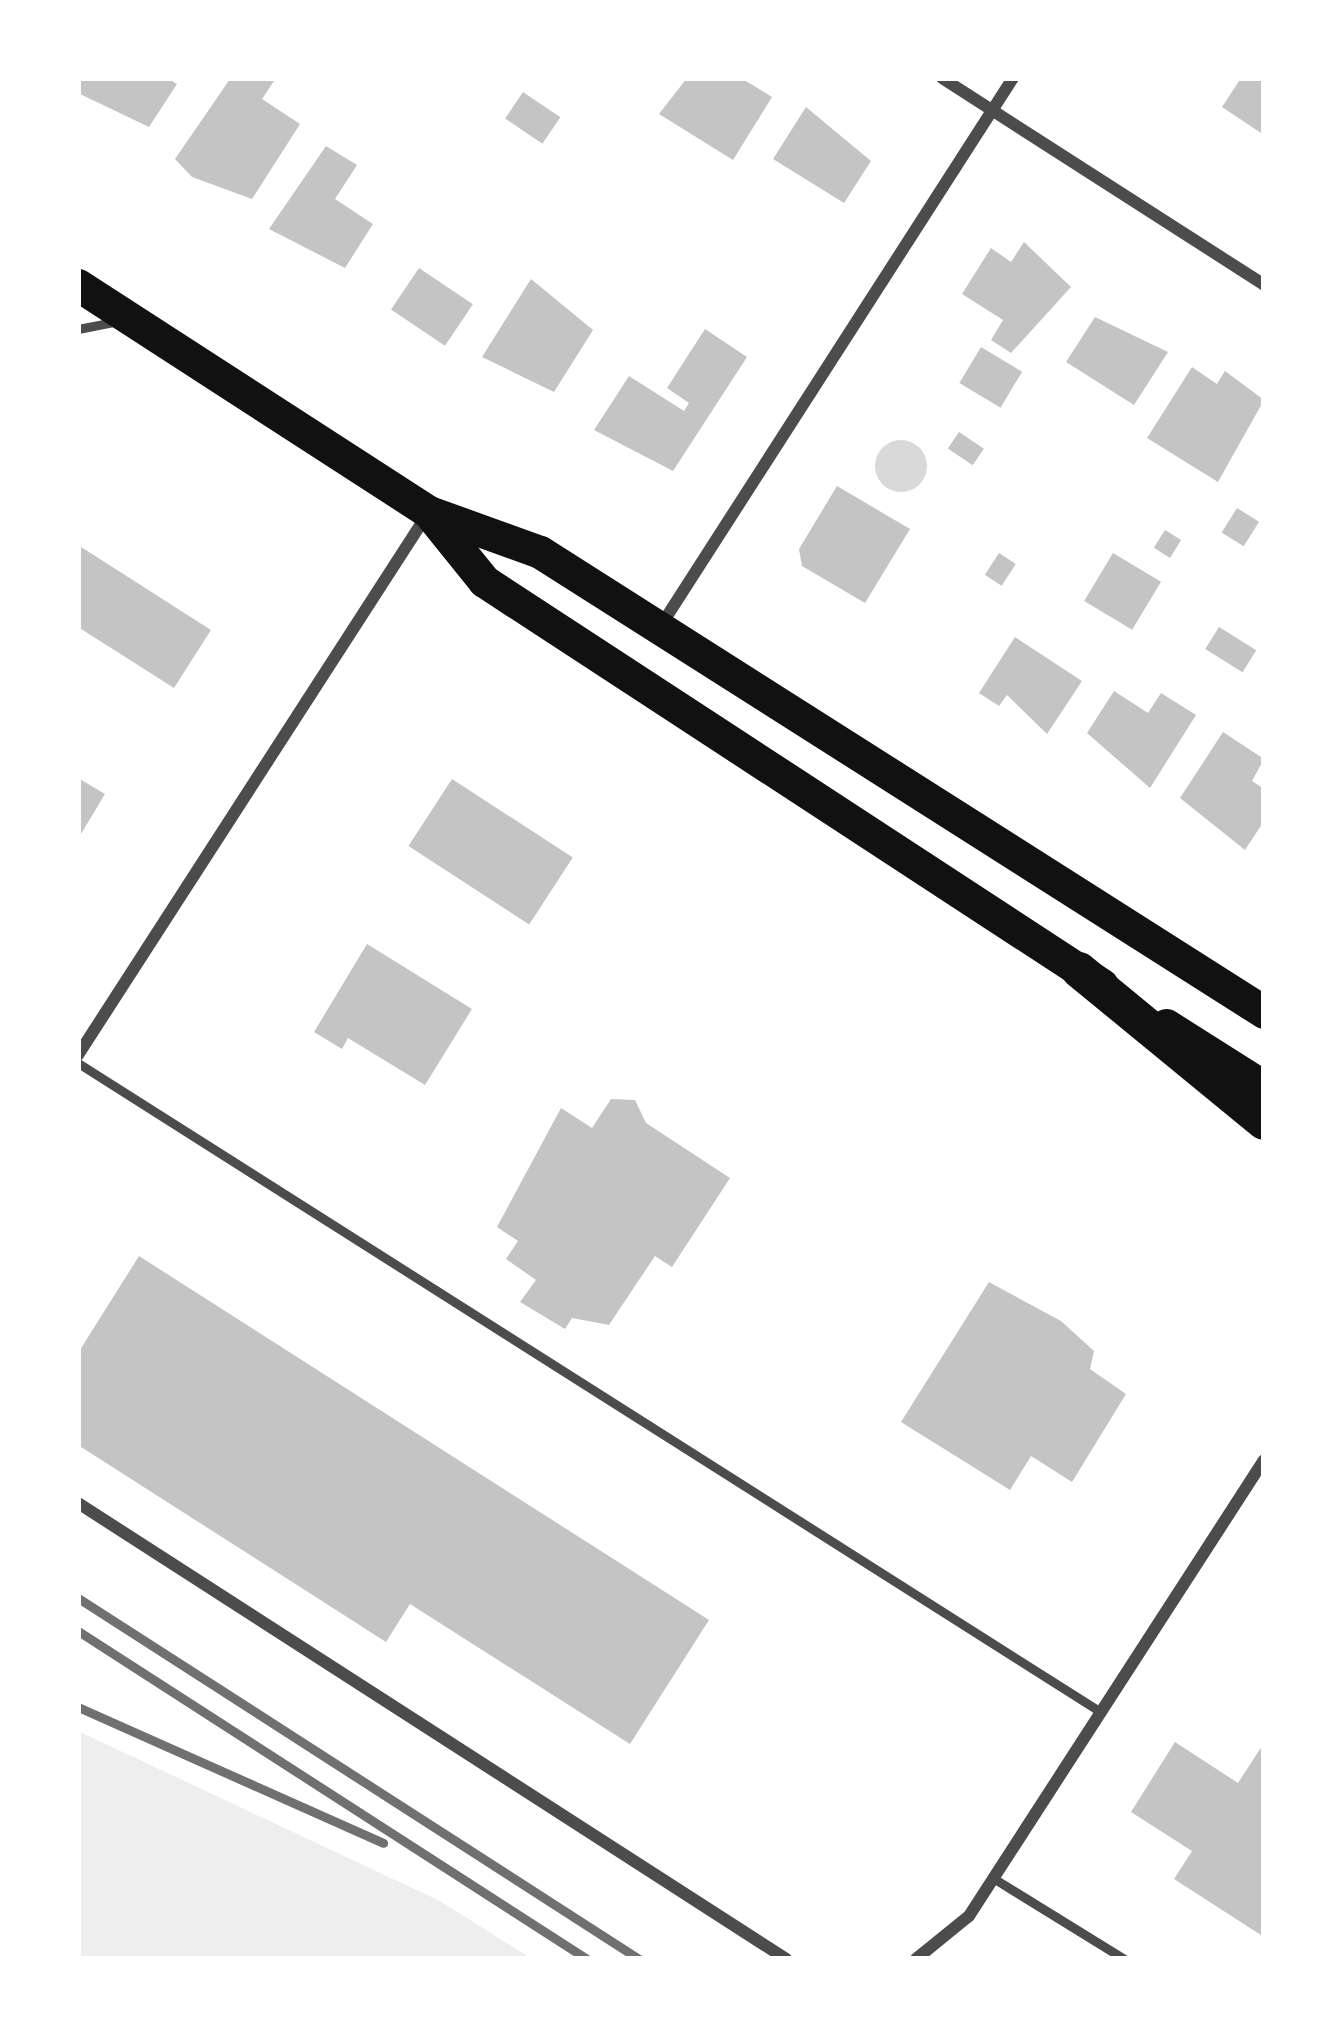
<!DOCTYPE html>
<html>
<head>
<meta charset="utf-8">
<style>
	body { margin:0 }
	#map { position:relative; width:1342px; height:2037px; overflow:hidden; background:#fff; font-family:"IBM Plex Sans",sans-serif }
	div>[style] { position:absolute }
	.green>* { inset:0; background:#eee }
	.water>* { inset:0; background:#d9d9d9 }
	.round { border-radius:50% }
	.building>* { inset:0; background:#c4c4c4; transform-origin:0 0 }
	.service>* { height:9px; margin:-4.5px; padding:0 4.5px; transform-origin:4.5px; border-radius:4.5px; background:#4c4c4c }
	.minor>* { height:12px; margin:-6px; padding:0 6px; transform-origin:6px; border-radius:6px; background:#4c4c4c }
	.trunk>* { height:33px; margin:-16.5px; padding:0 16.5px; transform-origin:16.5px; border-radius:16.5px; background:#111 }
	.motorway>* { height:36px; margin:-18px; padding:0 18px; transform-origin:18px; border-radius:18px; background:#111 }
	.rail>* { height:9px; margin:-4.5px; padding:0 4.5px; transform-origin:4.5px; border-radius:4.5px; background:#707070 }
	span { translate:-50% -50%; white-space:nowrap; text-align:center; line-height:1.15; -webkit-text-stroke:12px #fff; paint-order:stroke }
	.frame { position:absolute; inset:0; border:81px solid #fff; pointer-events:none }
</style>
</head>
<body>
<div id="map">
	<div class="green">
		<i style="clip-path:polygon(78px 1731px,440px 1901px,532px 1959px,78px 1959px)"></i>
	</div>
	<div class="water">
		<i class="round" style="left:875px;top:440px;width:52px;height:52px"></i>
	</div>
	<div class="building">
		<i style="clip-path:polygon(167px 78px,177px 84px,149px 127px,78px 93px,78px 79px)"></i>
		<i style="clip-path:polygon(276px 78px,262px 99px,300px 124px,252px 199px,192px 177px,175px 159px,230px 79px)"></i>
		<i style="clip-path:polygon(687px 78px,741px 78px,772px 97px,733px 160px,659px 114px)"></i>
		<i style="clip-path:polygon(1241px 78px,1264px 78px,1264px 135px,1222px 107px)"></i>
		<i style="left:523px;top:92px;width:45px;height:32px;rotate:34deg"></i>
		<i style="clip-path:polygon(806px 107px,871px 161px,844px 203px,773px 159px)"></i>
		<i style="clip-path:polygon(326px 146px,357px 165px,335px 199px,373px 224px,345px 268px,269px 229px)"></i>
		<i style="clip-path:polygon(1024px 242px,1071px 287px,1011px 353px,991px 340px,1003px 320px,962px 294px,991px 248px,1011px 262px)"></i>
		<i style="left:419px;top:268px;width:65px;height:50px;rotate:34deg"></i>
		<i style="clip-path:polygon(531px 279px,593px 330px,554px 392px,482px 357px)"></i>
		<i style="clip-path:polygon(1095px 317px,1168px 352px,1134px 405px,1066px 362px)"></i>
		<i style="clip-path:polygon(705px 329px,747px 357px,673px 471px,594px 430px,629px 376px,684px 411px,689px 403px,667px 388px)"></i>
		<i style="left:981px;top:347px;width:48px;height:42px;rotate:31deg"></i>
		<i style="clip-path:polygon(1192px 367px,1217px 384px,1225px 371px,1264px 400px,1218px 482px,1147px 438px)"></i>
		<i style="left:959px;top:432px;width:30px;height:20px;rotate:34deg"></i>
		<i style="clip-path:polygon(837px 486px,910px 529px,865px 603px,802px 566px,799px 549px)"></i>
		<i style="left:1237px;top:508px;width:26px;height:29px;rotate:32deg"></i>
		<i style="left:1165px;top:530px;width:19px;height:21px;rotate:32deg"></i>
		<i style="clip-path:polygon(78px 545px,211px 630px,174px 688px,78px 627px)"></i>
		<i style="left:999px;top:553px;width:20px;height:26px;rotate:33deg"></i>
		<i style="left:1113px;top:553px;width:56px;height:56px;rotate:31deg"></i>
		<i style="left:1219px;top:627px;width:44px;height:26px;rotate:32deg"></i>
		<i style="clip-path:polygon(1015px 637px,1082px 681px,1047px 734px,1007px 695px,999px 706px,979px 693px)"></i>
		<i style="clip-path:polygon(1114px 691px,1148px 713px,1161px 693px,1196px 715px,1150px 788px,1087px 733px)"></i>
		<i style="clip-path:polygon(1223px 732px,1264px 759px,1252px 781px,1264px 789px,1264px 821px,1245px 850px,1180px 798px)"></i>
		<i style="clip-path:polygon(78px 778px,105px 794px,78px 839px)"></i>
		<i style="left:452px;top:779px;width:144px;height:80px;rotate:33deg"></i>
		<i style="clip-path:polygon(367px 944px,472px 1009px,425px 1085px,348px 1038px,342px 1049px,314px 1032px)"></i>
		<i style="clip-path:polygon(611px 1099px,635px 1100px,646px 1123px,730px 1178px,672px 1267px,655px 1256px,609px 1325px,572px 1318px,565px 1329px,520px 1302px,536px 1280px,506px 1259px,518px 1241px,497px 1227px,561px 1108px,592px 1128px)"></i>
		<i style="clip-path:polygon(139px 1256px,709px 1620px,630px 1744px,410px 1604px,386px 1642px,78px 1445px,78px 1353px)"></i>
		<i style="clip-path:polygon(989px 1282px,1061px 1321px,1094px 1351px,1090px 1369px,1126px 1394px,1072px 1482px,1031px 1456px,1010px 1490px,901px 1422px)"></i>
		<i style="clip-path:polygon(1175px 1742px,1238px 1783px,1264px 1743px,1264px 1937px,1174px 1879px,1192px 1851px,1131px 1812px)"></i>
	</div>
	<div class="service">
		<i style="left:78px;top:329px;width:37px;rotate:-11deg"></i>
		<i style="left:78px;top:1063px;width:1209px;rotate:32.4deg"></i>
		<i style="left:993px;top:1878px;width:154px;rotate:31.7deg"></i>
	</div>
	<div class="minor">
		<i style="left:942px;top:78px;width:383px;rotate:32.7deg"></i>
		<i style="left:660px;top:627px;width:653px;rotate:-57.26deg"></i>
		<i style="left:78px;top:1055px;width:645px;rotate:-57.15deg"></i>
		<i style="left:78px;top:1503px;width:842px;rotate:32.78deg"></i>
		<i style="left:916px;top:1959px;width:68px;rotate:-39.1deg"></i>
		<i style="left:969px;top:1916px;width:543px;rotate:-57.1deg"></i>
	</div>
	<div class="trunk">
		<i style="left:78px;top:285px;width:418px;rotate:32.9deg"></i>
		<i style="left:429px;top:512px;width:118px;rotate:19.8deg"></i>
		<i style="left:540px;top:552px;width:858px;rotate:32.43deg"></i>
		<i style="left:430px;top:514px;width:86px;rotate:51.1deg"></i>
		<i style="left:484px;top:581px;width:738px;rotate:33.17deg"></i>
		<i style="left:1166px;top:1025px;width:116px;rotate:32.3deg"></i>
	</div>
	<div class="motorway">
		<i style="left:1079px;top:970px;width:239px;rotate:39.4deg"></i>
	</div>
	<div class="rail">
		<i style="left:78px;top:1598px;width:667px;rotate:32.76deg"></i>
		<i style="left:78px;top:1631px;width:606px;rotate:32.8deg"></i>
		<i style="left:78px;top:1707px;width:334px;rotate:24deg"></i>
	</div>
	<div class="frame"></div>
</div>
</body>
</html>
